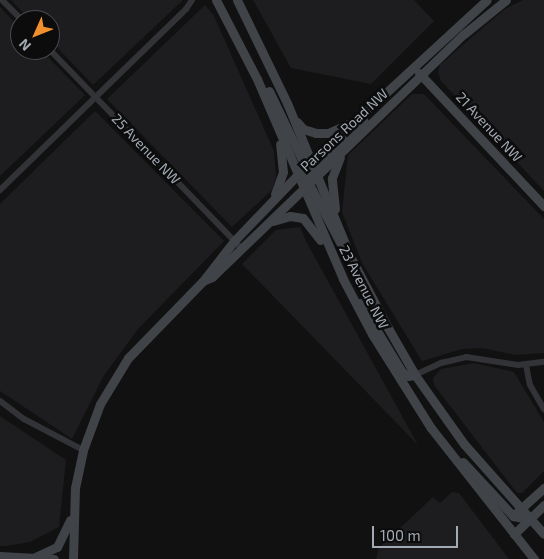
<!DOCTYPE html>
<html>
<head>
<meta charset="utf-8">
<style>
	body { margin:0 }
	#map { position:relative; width:544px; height:559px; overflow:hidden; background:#111112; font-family:"Exo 2",sans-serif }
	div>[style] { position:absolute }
	.built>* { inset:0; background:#1d1d1f }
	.street>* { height:6px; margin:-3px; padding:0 3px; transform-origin:3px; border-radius:3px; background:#323337 }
	.secondary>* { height:9px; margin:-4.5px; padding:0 4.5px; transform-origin:4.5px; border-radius:4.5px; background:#404347 }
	span { translate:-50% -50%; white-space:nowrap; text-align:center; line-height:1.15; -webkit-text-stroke:5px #0c0c0d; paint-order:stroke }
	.street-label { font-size:14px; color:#a2aab3 }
	.north { position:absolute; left:10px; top:10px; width:50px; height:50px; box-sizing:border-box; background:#0c0c0d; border:1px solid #484b4f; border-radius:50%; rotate:226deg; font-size:14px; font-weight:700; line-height:20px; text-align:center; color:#a2aab3 }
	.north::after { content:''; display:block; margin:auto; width:18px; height:22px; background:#ef902c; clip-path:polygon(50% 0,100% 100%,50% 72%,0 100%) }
	.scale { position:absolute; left:372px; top:526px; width:86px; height:22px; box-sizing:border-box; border:2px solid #a2aab3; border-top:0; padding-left:6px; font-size:15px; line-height:18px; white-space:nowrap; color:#a2aab3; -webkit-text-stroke:4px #0c0c0d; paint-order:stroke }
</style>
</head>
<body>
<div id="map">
	<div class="built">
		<i style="clip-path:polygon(11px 0,182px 0,182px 1px,93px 85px,50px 40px,50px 20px,30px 20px)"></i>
		<i style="clip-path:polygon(253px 0,414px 0,434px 21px,371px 84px,291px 68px)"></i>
		<i style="clip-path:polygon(523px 0,544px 0,544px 191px,441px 81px,438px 72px,440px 65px,473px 36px,505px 9px)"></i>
		<i style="clip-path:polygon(205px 5px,214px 16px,274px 151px,276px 178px,272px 190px,232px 227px,107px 99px)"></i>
		<i style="clip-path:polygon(0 7px,20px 28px,20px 50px,41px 50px,85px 95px,0 176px)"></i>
		<i style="clip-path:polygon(412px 94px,424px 94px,544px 219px,544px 353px,516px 355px,482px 348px,462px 349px,422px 361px,362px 263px,342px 212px,348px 155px)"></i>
		<i style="clip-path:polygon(95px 111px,224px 241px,138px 329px,103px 377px,72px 439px,0 391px,0 204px)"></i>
		<i style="clip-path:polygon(300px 227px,307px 243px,418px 445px,242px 264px,276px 230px)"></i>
		<i style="clip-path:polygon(474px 363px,514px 372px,544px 422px,544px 471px,522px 493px,517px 493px,434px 385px,433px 378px,441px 369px)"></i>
		<i style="clip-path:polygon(0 416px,66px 460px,59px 527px,30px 542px,6px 546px,0 546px)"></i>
		<i style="clip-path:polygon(452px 492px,459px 493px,509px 559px,376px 559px,379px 548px,433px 497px,440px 503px)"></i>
	</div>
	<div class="street">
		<i style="left:2px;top:0;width:28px;rotate:45deg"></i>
		<i style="left:50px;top:50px;width:275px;rotate:46deg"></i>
		<i style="left:0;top:190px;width:260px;rotate:-44.2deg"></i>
		<i style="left:186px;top:9px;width:11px;rotate:-56deg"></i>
		<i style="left:526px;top:365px;width:20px;rotate:79deg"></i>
		<i style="left:530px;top:385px;width:28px;rotate:60deg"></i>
		<i style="left:415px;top:375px;width:29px;rotate:-25deg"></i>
		<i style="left:441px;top:363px;width:26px;rotate:-13deg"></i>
		<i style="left:466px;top:357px;width:53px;rotate:8.7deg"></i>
		<i style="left:518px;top:365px;width:26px;rotate:-7deg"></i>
		<i style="left:0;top:401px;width:30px;rotate:37deg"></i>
		<i style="left:24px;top:419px;width:67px;rotate:27.7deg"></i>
	</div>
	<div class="secondary">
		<i style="left:216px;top:0;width:89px;rotate:62.6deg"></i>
		<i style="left:257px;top:79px;width:218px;rotate:66.7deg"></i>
		<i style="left:343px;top:279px;width:62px;rotate:62.2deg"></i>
		<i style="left:372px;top:334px;width:111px;rotate:57.9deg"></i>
		<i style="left:431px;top:428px;width:167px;rotate:51.8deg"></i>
		<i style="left:237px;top:0;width:114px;rotate:64.1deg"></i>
		<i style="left:287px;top:103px;width:165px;rotate:67.6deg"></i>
		<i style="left:350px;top:256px;width:81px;rotate:62.2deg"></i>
		<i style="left:388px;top:328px;width:54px;rotate:60.1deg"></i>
		<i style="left:415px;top:375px;width:85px;rotate:54.6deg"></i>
		<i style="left:464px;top:444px;width:120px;rotate:48.4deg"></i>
		<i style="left:419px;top:73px;width:183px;rotate:46.8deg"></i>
		<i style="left:269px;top:91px;width:90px;rotate:64.3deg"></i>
		<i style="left:297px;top:122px;width:9px;rotate:49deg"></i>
		<i style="left:303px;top:129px;width:14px;rotate:17deg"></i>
		<i style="left:316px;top:133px;width:12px"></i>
		<i style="left:328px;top:133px;width:22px;rotate:-24deg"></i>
		<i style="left:310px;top:172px;width:74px;rotate:-43.4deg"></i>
		<i style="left:306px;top:178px;width:75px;rotate:62.1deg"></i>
		<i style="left:275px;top:194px;width:23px;rotate:-70deg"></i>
		<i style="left:283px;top:172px;width:28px;rotate:-96deg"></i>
		<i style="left:335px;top:209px;width:31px;rotate:-96deg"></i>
		<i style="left:332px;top:178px;width:22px;rotate:-69deg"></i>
		<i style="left:273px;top:221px;width:18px;rotate:-16deg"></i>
		<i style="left:290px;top:216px;width:13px;rotate:9deg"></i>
		<i style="left:303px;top:218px;width:28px;rotate:52deg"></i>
		<i style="left:203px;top:281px;width:51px;rotate:-52.2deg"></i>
		<i style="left:234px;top:241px;width:101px;rotate:-46.2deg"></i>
		<i style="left:304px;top:168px;width:248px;rotate:-42.6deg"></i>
		<i style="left:360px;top:303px;width:81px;rotate:58.7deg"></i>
		<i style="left:402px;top:372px;width:7px;rotate:34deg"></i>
		<i style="left:408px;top:376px;width:7px;rotate:-8deg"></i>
		<i style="left:463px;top:462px;width:74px;rotate:47.2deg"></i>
		<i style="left:513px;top:516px;width:16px;rotate:11deg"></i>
		<i style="left:516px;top:513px;width:38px;rotate:-42deg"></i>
		<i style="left:514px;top:534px;width:42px;rotate:-44deg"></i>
		<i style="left:0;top:556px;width:54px;rotate:3.2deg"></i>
		<i style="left:33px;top:558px;width:26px;rotate:-25deg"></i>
		<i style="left:57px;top:547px;width:30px;rotate:-64deg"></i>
		<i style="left:73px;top:559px;width:71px;rotate:-88.4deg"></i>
		<i style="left:75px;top:488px;width:39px;rotate:-78deg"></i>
		<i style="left:83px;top:450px;width:49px;rotate:-69.7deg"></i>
		<i style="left:100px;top:404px;width:54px;rotate:-58.7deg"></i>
		<i style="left:128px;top:358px;width:107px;rotate:-45.8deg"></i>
		<i style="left:203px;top:281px;width:10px;rotate:-24deg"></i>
		<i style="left:212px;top:277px;width:350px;rotate:-44deg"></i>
		<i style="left:464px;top:34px;width:54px;rotate:-39deg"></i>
	</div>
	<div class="street-label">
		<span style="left:489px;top:127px;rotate:47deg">21 Avenue NW</span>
		<span style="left:344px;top:130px;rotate:-43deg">Parsons Road NW</span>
		<span style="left:146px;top:149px;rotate:46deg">25 Avenue NW</span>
		<span style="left:364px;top:287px;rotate:63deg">23 Avenue NW</span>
	</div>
	<div class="north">N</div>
	<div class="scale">100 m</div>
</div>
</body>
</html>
